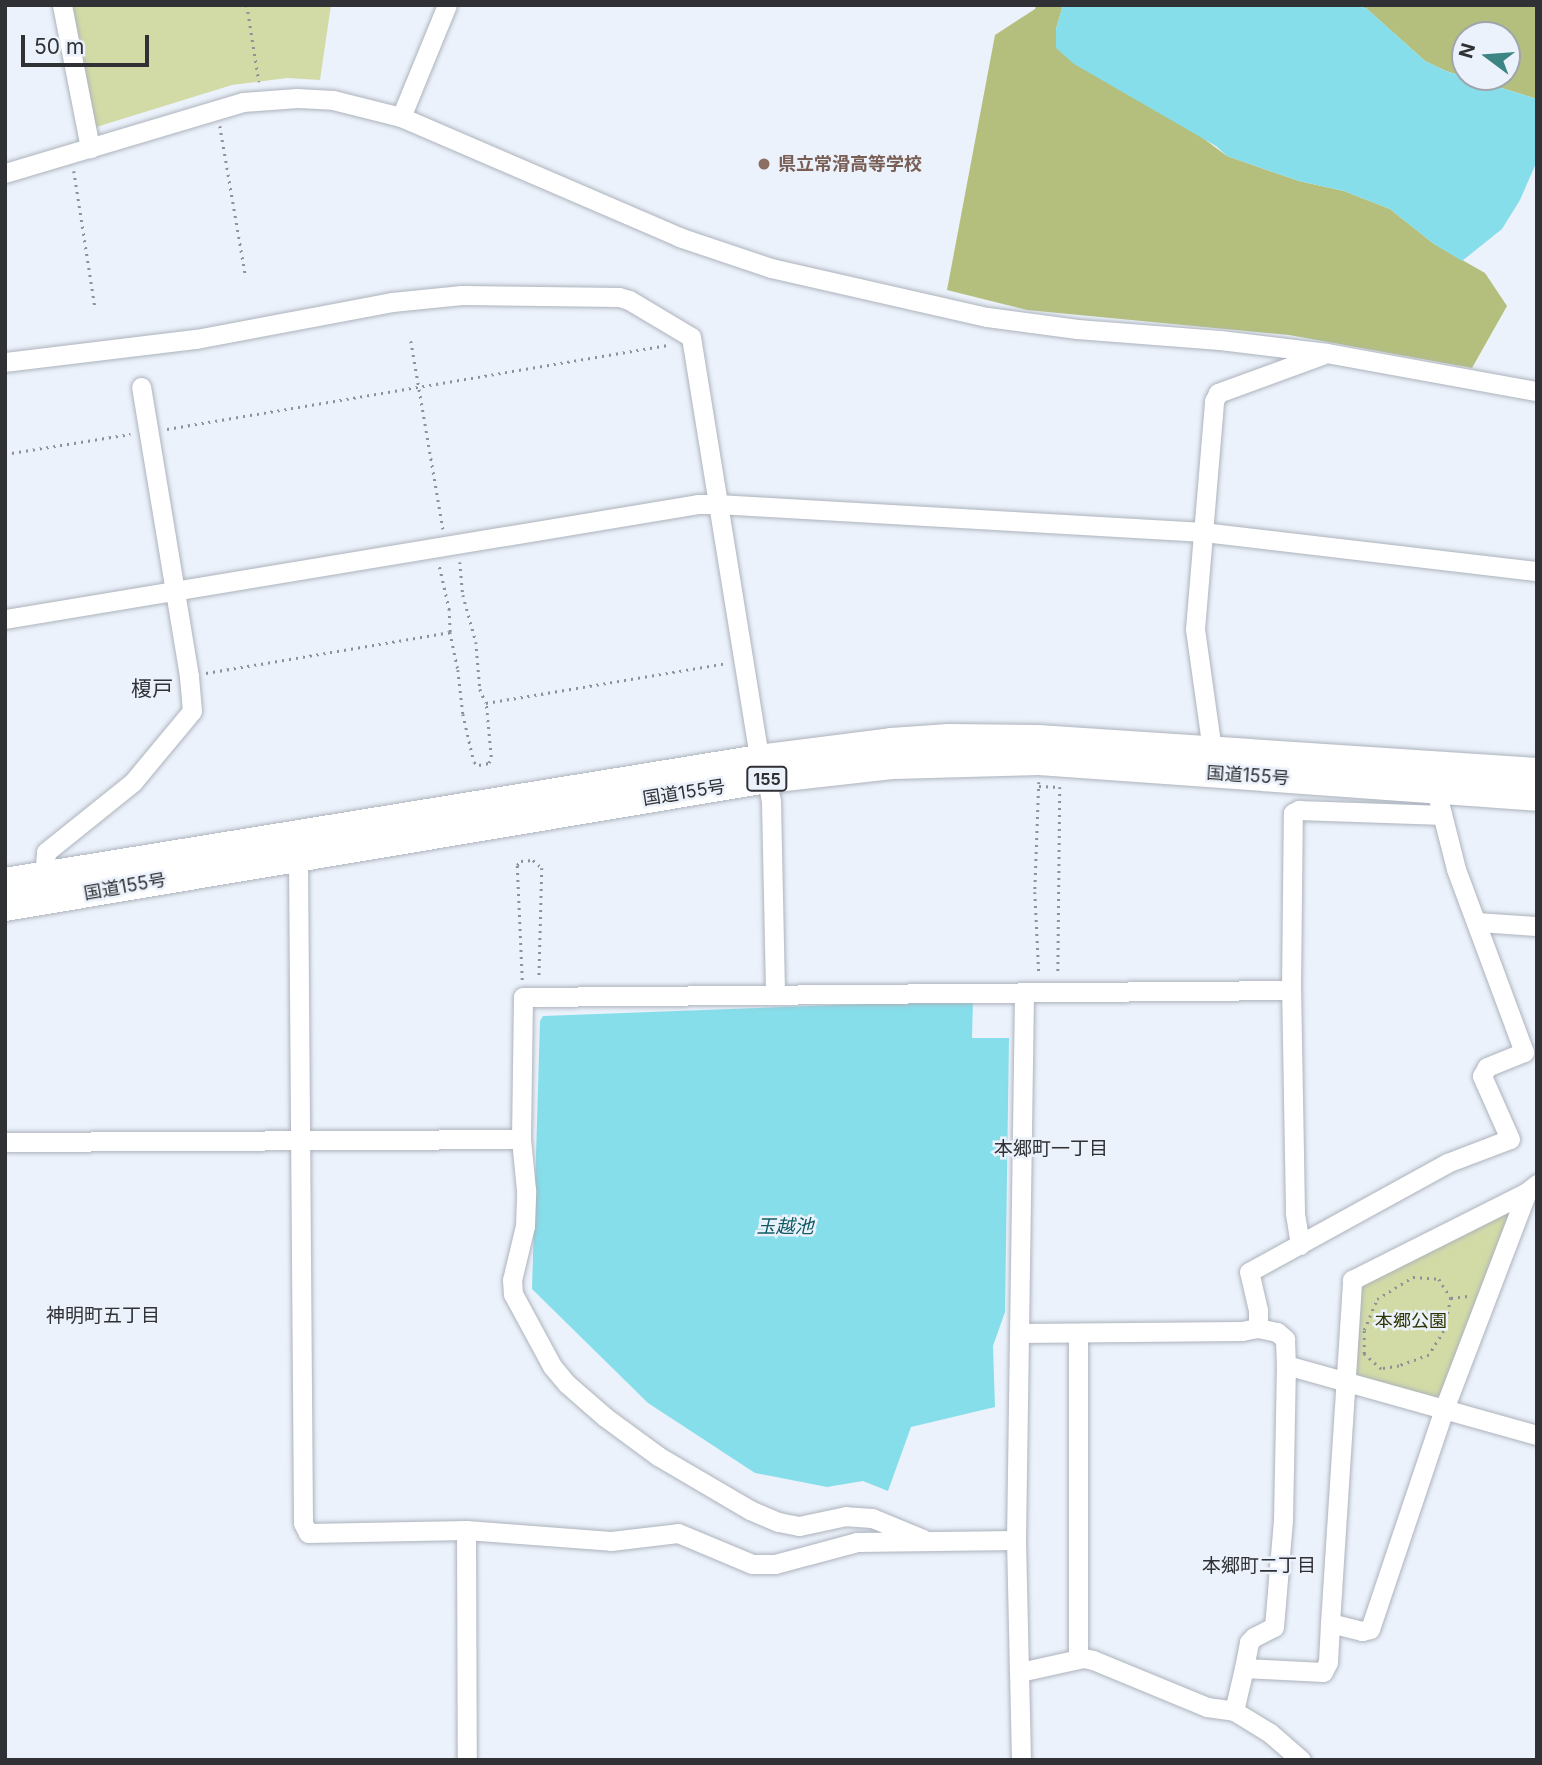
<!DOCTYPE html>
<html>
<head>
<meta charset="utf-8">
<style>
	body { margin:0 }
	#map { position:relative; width:1542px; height:1765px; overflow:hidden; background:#ecf2fb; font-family:Inter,"Noto Sans JP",sans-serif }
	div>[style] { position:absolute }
	.green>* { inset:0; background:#d2dba6 }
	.forest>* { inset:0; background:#b4bf7e }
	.water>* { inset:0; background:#86deeb }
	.path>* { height:2.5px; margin-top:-1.25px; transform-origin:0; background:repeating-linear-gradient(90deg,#8e9298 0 2px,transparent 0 7px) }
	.roads { filter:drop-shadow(0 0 2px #adb3bc) drop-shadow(0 0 2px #adb3bc) }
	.minor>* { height:19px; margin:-9.5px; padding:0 9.5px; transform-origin:9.5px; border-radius:9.5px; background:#fff }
	.highway>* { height:28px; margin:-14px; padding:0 14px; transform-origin:14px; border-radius:14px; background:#fff }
	.dots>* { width:19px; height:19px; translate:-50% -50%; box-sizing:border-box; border:4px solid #ecf2fb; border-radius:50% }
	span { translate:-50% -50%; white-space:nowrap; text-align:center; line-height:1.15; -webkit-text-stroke:5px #ecf2fb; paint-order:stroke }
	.shield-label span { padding:2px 5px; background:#ecf2fb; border:2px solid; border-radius:5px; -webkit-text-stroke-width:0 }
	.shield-label { font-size:16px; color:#2f3134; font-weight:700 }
	.education-label { font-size:18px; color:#785e54; font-weight:700 }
	.left { translate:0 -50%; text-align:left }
	.street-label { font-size:18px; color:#2f3134 }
	.park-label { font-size:18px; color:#2f3501 }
	.neighbourhood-label { font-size:19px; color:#2f3134 }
	.water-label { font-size:19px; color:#105c65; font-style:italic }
	.quarter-label { font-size:21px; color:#2f3134 }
	.frame { position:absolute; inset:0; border:7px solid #2f3134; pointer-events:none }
	.north { position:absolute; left:1451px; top:21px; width:70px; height:70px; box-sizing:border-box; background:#ecf2fb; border:2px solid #a0a5ab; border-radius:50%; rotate:286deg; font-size:19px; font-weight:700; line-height:28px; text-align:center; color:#2f3134 }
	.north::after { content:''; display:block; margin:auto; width:24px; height:32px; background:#3c8584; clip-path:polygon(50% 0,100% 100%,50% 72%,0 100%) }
	.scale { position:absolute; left:21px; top:35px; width:128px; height:32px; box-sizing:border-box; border:4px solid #2f3134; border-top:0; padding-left:9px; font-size:21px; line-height:24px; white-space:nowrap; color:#2f3134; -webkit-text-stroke:5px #ecf2fb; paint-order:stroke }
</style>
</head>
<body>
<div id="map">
	<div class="green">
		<i style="clip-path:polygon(69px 5px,331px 5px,320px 80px,287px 78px,232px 85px,93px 128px)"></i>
		<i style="clip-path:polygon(1503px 1207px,1510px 1215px,1443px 1393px,1435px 1398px,1359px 1376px,1353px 1370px,1358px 1292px,1364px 1285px)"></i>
	</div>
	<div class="forest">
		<i style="clip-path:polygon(1036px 5px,1063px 5px,1056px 29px,1227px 156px,1299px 181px,1344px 191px,1390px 209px,1434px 244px,1485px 273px,1507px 306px,1472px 368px,1289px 335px,1027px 310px,947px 290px,995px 35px,1035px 9px)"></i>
		<i style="clip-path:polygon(evenodd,1357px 5px,1537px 5px,1537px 99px,1446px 71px,1425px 61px,1367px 9px,1357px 5px,1465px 35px,1507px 35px,1507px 77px,1465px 77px,1465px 35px)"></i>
	</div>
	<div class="water">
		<i style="clip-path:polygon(1063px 5px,1357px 5px,1367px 9px,1425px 61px,1446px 71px,1537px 99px,1537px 161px,1520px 200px,1502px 229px,1462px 261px,1434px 244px,1390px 209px,1344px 191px,1299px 181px,1227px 156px,1216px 146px,1074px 64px,1056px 48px,1056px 29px)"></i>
		<i style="clip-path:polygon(973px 1000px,972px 1038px,1009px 1038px,1005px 1312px,993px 1346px,995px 1407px,911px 1427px,888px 1491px,863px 1481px,827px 1487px,755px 1473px,648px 1403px,532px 1289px,540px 1021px,543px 1016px)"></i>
	</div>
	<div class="path">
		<i style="left:247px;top:5px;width:78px;rotate:81.1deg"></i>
		<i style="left:220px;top:126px;width:154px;rotate:80.3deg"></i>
		<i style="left:74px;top:171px;width:137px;rotate:81.2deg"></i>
		<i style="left:411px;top:341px;width:191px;rotate:80.3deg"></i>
		<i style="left:167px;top:429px;width:508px;rotate:-9.52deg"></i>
		<i style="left:5px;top:454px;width:127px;rotate:-9.1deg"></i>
		<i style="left:460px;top:562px;width:33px;rotate:85deg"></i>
		<i style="left:463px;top:595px;width:49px;rotate:74.5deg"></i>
		<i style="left:476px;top:642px;width:47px;rotate:85.1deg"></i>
		<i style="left:480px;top:689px;width:15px;rotate:67deg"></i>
		<i style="left:450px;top:632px;width:39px;rotate:78deg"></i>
		<i style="left:458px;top:670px;width:44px;rotate:83.5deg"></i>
		<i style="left:463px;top:714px;width:49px;rotate:77.1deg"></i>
		<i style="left:474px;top:762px;width:6px;rotate:31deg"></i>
		<i style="left:479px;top:765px;width:10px;rotate:-11deg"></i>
		<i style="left:489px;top:763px;width:6px;rotate:-72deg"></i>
		<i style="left:491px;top:757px;width:54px;rotate:-95.3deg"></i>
		<i style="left:486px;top:703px;width:244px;rotate:-9.4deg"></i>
		<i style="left:206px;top:673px;width:247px;rotate:-9.5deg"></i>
		<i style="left:450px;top:632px;width:22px;rotate:-93deg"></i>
		<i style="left:449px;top:610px;width:45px;rotate:-102.8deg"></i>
		<i style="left:1039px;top:782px;width:110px;rotate:92.1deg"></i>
		<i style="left:1035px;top:892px;width:83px;rotate:87.2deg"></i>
		<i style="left:1039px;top:786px;width:21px;rotate:3deg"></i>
		<i style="left:1060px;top:787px;width:188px;rotate:90.6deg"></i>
		<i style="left:522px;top:980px;width:115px;rotate:-92.5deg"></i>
		<i style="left:517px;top:865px;width:6px;rotate:-45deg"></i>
		<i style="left:521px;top:861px;width:12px;rotate:-5deg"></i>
		<i style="left:533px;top:860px;width:12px;rotate:42deg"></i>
		<i style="left:542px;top:868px;width:111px;rotate:91.5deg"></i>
		<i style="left:1413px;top:1277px;width:26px;rotate:4deg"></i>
		<i style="left:1439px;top:1279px;width:22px;rotate:58deg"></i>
		<i style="left:1451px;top:1298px;width:34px;rotate:102deg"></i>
		<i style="left:1444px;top:1331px;width:28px;rotate:122deg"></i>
		<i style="left:1429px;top:1355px;width:32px;rotate:160deg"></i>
		<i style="left:1399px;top:1366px;width:18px;rotate:171deg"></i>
		<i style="left:1381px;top:1369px;width:23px;rotate:-139deg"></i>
		<i style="left:1364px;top:1354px;width:24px;rotate:-90deg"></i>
		<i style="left:1364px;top:1330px;width:34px;rotate:-67deg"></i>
		<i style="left:1377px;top:1299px;width:42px;rotate:-31.4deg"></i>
		<i style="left:1451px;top:1298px;width:17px;rotate:-7deg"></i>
	</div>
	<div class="roads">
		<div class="minor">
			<i style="left:62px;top:5px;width:146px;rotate:78.9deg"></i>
			<i style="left:401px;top:117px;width:121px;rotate:-67.7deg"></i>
			<i style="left:5px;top:173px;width:248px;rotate:-16.6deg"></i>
			<i style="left:243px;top:102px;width:54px;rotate:-4.2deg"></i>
			<i style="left:297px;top:98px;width:36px;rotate:3deg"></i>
			<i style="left:333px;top:100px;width:70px;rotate:14deg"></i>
			<i style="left:401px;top:117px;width:303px;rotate:23.3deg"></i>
			<i style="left:679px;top:237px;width:97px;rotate:18.6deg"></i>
			<i style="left:771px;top:268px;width:221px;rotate:12.8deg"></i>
			<i style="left:987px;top:317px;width:91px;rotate:7.6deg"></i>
			<i style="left:1077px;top:329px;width:143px;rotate:4.4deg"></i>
			<i style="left:1220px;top:340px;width:108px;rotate:6.9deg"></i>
			<i style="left:1327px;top:353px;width:213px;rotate:10.3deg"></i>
			<i style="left:5px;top:362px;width:192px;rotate:-6.9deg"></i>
			<i style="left:196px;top:339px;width:199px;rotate:-10.7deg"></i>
			<i style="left:392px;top:302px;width:70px;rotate:-5.7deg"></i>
			<i style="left:462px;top:295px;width:157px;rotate:0.7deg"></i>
			<i style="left:619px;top:297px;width:10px;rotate:17deg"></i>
			<i style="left:629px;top:300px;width:72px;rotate:30.8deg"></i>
			<i style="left:691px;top:337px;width:427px;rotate:80.8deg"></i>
			<i style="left:5px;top:619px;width:702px;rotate:-9.42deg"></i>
			<i style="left:698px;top:504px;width:20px"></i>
			<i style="left:718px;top:504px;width:486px;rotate:3.3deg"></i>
			<i style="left:1203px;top:532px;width:336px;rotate:6.7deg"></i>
			<i style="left:1212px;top:750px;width:122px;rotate:-98deg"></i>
			<i style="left:1195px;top:629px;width:229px;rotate:-85.2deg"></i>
			<i style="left:1214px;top:401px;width:9px;rotate:-63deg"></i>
			<i style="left:1218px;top:393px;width:111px;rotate:-20.1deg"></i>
			<i style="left:767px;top:779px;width:22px;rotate:80deg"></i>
			<i style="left:771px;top:801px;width:191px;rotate:88.8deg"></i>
			<i style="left:298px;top:857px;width:666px;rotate:89.57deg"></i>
			<i style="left:303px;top:1523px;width:11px;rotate:63deg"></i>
			<i style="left:308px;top:1533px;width:158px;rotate:-1.1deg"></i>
			<i style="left:466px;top:1530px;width:145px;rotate:4.3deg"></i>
			<i style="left:611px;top:1541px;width:67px;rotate:-6.8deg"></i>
			<i style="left:678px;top:1533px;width:80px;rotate:22.7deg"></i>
			<i style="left:752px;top:1564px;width:23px"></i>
			<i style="left:775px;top:1564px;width:85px;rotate:-15deg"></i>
			<i style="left:857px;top:1542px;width:159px;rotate:-0.7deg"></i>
			<i style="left:44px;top:876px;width:24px;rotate:-85deg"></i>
			<i style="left:46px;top:852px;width:112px;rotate:-38.8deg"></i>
			<i style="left:133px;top:782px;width:92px;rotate:-50.3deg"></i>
			<i style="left:192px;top:711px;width:35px;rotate:-95deg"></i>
			<i style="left:189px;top:676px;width:293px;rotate:-99.4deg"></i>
			<i style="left:1478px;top:922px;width:59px;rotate:3.9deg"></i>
			<i style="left:5px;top:1142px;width:516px;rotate:-0.33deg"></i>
			<i style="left:1300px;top:1245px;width:33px;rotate:-99deg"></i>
			<i style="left:1295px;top:1212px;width:222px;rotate:-91deg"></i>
			<i style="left:1291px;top:990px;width:177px;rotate:-89.4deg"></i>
			<i style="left:1293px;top:813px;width:7px;rotate:-27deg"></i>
			<i style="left:1299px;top:810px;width:143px;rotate:2deg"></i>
			<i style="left:1258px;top:1328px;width:18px;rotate:-90deg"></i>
			<i style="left:1258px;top:1310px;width:39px;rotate:-103deg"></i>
			<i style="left:1249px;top:1272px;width:226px;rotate:-28.8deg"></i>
			<i style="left:1447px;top:1163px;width:67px;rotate:-20.9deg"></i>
			<i style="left:1510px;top:1139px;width:69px;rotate:-114deg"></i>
			<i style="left:1482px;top:1076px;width:10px;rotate:-61deg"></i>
			<i style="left:1487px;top:1067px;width:40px;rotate:-22deg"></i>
			<i style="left:1524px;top:1052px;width:195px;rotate:-110.4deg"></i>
			<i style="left:1456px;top:869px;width:81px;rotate:-104.2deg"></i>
			<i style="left:1021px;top:1333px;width:221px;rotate:-0.5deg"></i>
			<i style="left:1242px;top:1331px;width:16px;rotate:-11deg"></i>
			<i style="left:1258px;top:1328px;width:19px;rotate:12deg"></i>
			<i style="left:1277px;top:1332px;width:11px;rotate:41deg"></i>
			<i style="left:1285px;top:1339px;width:26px;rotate:88deg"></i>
			<i style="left:1286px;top:1365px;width:261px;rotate:15.6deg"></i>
			<i style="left:466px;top:1530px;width:230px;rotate:89.8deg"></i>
			<i style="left:923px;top:1539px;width:55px;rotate:-157.6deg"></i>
			<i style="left:872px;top:1518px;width:26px;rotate:-176deg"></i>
			<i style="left:846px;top:1516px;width:48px;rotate:168deg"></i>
			<i style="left:799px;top:1526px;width:21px;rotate:-169deg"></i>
			<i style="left:778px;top:1522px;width:30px;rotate:-157deg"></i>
			<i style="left:750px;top:1510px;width:107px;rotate:-149.6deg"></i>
			<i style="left:658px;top:1456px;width:66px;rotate:-143.7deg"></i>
			<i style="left:605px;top:1417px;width:50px;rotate:-139deg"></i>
			<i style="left:567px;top:1384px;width:23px;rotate:-130deg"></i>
			<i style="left:552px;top:1366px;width:82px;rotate:-118.4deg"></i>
			<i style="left:513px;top:1294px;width:14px;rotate:-94deg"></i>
			<i style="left:512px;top:1280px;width:56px;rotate:-76.5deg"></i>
			<i style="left:525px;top:1226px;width:36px;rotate:-88deg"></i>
			<i style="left:526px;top:1190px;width:51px;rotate:-95.6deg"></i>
			<i style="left:521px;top:1139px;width:142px;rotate:-89.2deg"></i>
			<i style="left:523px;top:997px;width:768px;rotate:-0.52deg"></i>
			<i style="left:1330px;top:1623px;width:344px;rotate:-86.3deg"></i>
			<i style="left:1352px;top:1280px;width:196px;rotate:-26.7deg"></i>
			<i style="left:1078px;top:1659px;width:326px;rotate:-90deg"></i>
			<i style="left:1244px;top:1668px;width:26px;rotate:-79deg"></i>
			<i style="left:1249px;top:1642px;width:7px;rotate:-45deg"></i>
			<i style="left:1254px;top:1637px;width:22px;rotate:-27deg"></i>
			<i style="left:1274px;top:1627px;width:107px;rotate:-85.2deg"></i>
			<i style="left:1283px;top:1520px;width:155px;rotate:-88.9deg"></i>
			<i style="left:1020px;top:1672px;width:65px;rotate:-12.5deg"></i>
			<i style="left:1083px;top:1658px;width:10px;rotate:11deg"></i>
			<i style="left:1093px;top:1660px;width:123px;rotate:22.4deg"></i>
			<i style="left:1207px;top:1707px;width:27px;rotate:8deg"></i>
			<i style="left:1234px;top:1711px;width:42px;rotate:31.4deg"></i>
			<i style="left:1270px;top:1733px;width:41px;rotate:41.1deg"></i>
			<i style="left:1234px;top:1711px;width:44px;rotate:-76.9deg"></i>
			<i style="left:1244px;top:1668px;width:79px;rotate:2.9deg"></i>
			<i style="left:1323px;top:1672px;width:11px;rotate:-63deg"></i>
			<i style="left:1328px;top:1662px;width:39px;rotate:-87deg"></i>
			<i style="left:1330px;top:1623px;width:33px;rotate:14deg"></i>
			<i style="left:1362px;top:1631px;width:8px;rotate:-14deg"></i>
			<i style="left:1370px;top:1629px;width:232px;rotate:-71.4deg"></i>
			<i style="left:1444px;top:1409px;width:232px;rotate:-69.1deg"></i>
			<i style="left:1527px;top:1192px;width:13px;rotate:-39deg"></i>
			<i style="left:1021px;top:1760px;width:220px;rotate:-91.3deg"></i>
			<i style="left:1016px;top:1540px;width:548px;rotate:-89.16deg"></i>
		</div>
		<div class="highway">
			<i style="left:5px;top:882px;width:764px;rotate:-9.27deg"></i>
			<i style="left:759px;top:759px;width:133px;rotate:-7.3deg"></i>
			<i style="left:891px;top:742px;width:58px;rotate:-3.9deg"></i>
			<i style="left:949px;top:738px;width:89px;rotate:0.6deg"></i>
			<i style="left:1038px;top:739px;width:500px;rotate:3.78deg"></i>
			<i style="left:5px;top:907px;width:773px;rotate:-9.54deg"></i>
			<i style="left:767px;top:779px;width:128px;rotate:-6.3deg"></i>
			<i style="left:894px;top:765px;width:145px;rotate:-1.6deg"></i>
			<i style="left:1039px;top:761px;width:499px;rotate:4.1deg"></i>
		</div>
	</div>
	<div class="dots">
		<i style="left:764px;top:164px;background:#8d6e63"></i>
	</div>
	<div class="shield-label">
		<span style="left:767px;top:779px">155</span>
	</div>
	<div class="education-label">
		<span class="left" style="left:778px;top:164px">県立常滑高等学校</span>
	</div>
	<div class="street-label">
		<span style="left:1248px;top:776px;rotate:4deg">国道155号</span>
		<span style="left:684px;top:793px;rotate:-9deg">国道155号</span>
		<span style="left:125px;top:887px;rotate:-10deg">国道155号</span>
	</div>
	<div class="park-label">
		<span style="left:1411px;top:1321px">本郷公園</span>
	</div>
	<div class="neighbourhood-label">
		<span style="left:1051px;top:1149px">本郷町一丁目</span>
		<span style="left:103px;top:1316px">神明町五丁目</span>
		<span style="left:1259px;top:1566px">本郷町二丁目</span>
	</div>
	<div class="water-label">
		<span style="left:785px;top:1227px">玉越池</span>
	</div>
	<div class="quarter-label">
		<span style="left:152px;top:689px">榎戸</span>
	</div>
	<div class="frame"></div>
	<div class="north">N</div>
	<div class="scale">50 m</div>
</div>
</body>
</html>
